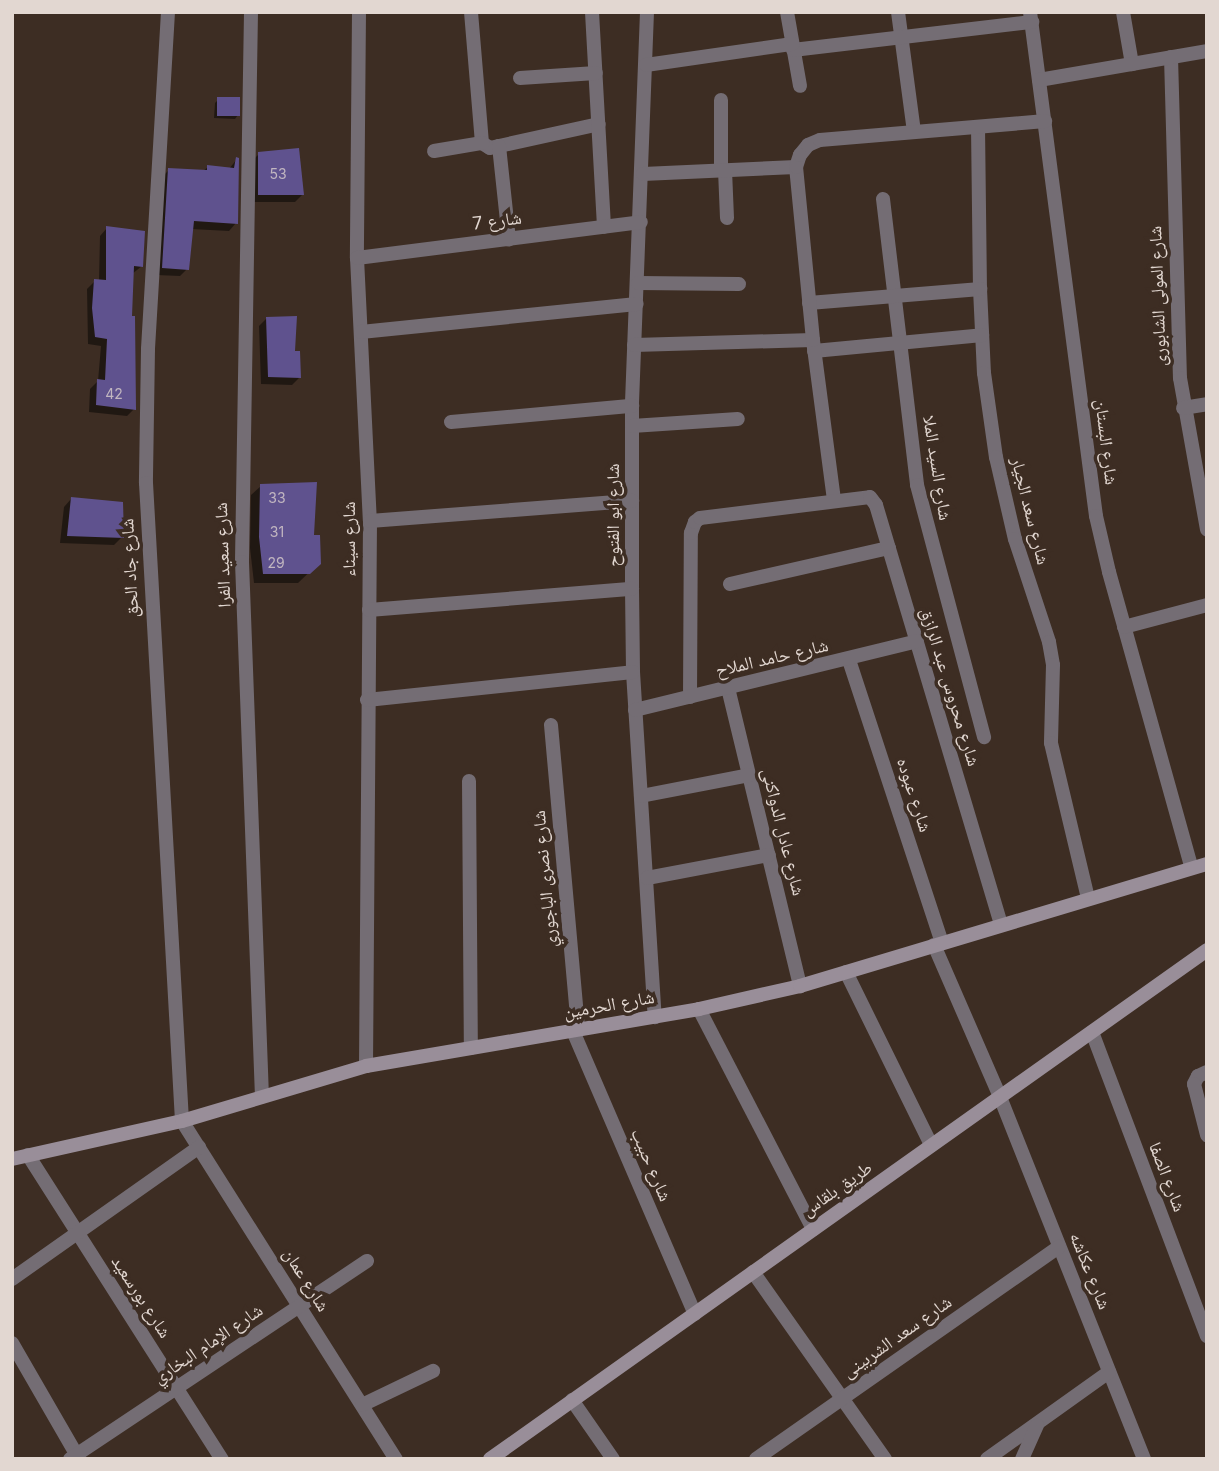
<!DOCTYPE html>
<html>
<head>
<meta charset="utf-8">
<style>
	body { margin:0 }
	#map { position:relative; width:1219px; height:1471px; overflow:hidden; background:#3d2d23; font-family:Inter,"Noto Naskh Arabic",sans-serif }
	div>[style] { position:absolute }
	.shadow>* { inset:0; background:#0007 }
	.building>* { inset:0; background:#5f528e; transform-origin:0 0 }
	.street>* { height:14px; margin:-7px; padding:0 7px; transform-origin:7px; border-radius:7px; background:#746d74 }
	.secondary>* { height:14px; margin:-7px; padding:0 7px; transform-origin:7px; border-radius:7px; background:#998e99 }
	span { translate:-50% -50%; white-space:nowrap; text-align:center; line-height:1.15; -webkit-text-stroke:7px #3d2d23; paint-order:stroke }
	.number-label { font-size:14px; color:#c1b6c0 }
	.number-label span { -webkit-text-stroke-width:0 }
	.street-label { font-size:18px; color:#e2d7d1 }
	.frame { position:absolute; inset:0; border:14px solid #e2d7d1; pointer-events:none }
</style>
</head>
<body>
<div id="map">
	<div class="shadow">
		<i style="clip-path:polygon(218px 100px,238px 115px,235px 119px,214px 118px,215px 103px)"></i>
		<i style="clip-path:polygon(259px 154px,302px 195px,295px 202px,251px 202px,251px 162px)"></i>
		<i style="clip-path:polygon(237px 159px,236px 223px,229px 231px,191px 229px,187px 269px,180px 276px,156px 275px,161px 178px,169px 170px,203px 171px,208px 167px,229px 169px)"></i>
		<i style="clip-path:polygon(107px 228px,142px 266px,132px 274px,130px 318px,134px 409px,127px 416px,89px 412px,90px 389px,98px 381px,101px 346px,88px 344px,87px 289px,95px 281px,99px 281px,100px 236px)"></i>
		<i style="clip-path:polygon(267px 318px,294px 353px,300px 377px,292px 385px,261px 384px,259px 326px)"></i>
		<i style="clip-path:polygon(261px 486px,319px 563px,298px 583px,254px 583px,250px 548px,251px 495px)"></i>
		<i style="clip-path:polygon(71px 499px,122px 537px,114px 545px,60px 543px,64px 507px)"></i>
	</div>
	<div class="building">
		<i style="left:240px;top:97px;width:19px;height:23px;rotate:90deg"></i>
		<i style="clip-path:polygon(299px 148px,304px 195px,258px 195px,258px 152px)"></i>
		<i style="clip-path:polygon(236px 157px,239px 158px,238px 224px,194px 221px,189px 270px,162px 268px,168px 168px,207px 170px,207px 165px,234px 168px)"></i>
		<i style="clip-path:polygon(106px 226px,145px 231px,143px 267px,134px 266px,132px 316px,135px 316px,136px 410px,96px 405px,97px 379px,105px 380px,107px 339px,95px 337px,92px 308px,94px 279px,106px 280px)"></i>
		<i style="clip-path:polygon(297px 316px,295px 351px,300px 351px,301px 378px,268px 377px,266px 317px)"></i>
		<i style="clip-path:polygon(317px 482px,314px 535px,320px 535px,321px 564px,310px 574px,263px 574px,259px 537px,260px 484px)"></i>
		<i style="clip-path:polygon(71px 497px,123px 502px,124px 538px,67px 536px)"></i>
	</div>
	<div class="street">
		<i style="left:168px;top:12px;width:338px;rotate:93.4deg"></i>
		<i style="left:148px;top:349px;width:134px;rotate:90.9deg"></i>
		<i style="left:146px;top:483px;width:639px;rotate:86.77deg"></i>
		<i style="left:182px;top:1121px;width:400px;rotate:57.7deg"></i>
		<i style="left:251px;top:12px;width:550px;rotate:90.94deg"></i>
		<i style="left:242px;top:562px;width:535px;rotate:87.86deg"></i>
		<i style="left:359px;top:12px;width:246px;rotate:90.5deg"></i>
		<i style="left:357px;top:258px;width:263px;rotate:87.2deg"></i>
		<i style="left:370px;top:521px;width:545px;rotate:90.42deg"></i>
		<i style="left:471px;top:12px;width:131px;rotate:85.2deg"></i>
		<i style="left:482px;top:143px;width:9px;rotate:32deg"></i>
		<i style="left:490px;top:148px;width:9px;rotate:-13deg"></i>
		<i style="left:499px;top:146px;width:102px;rotate:-12.4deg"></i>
		<i style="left:592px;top:12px;width:215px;rotate:86.8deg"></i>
		<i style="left:647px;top:12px;width:394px;rotate:92.2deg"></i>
		<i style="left:632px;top:406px;width:183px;rotate:90deg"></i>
		<i style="left:632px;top:589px;width:83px;rotate:89.3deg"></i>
		<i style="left:633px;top:672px;width:346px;rotate:86.4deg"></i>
		<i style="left:787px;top:12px;width:75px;rotate:80deg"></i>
		<i style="left:898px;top:12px;width:121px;rotate:82.4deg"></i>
		<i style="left:1030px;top:12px;width:508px;rotate:82.54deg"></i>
		<i style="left:1096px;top:516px;width:57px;rotate:76.9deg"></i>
		<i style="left:1109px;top:572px;width:305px;rotate:74.4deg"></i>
		<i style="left:1123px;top:12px;width:53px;rotate:80.2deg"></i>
		<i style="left:793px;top:50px;width:241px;rotate:-6.7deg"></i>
		<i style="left:1171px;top:57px;width:321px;rotate:88.4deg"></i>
		<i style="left:1180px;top:378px;width:154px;rotate:79.9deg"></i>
		<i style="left:646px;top:65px;width:148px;rotate:-8.2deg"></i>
		<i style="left:520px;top:78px;width:76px;rotate:-3.8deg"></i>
		<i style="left:1039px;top:80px;width:170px;rotate:-9.8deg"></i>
		<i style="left:978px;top:127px;width:162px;rotate:89.3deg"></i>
		<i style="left:980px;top:289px;width:84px;rotate:87.3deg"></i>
		<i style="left:984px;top:373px;width:85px;rotate:81.9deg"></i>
		<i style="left:996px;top:457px;width:84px;rotate:77deg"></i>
		<i style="left:1015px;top:539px;width:108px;rotate:71.7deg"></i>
		<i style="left:1049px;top:642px;width:23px;rotate:80deg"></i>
		<i style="left:1053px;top:665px;width:78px;rotate:91.5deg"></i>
		<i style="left:1051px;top:743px;width:159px;rotate:76.6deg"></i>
		<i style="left:499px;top:146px;width:94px;rotate:83.9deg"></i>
		<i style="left:434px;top:151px;width:49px;rotate:-9.5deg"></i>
		<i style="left:721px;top:170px;width:70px;rotate:-90deg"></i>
		<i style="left:725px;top:170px;width:48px;rotate:87.6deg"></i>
		<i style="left:643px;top:174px;width:153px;rotate:-2.6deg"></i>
		<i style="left:883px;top:199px;width:288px;rotate:83.2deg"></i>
		<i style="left:917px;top:485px;width:261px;rotate:75.1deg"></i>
		<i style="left:357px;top:258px;width:286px;rotate:-7.2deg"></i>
		<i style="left:638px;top:283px;width:101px;rotate:0.6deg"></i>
		<i style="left:809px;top:303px;width:172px;rotate:-4.7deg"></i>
		<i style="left:361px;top:332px;width:277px;rotate:-5.8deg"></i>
		<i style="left:634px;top:345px;width:179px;rotate:-1.6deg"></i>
		<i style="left:814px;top:351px;width:169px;rotate:-5.4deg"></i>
		<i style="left:1183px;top:408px;width:24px;rotate:-9deg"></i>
		<i style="left:451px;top:422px;width:182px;rotate:-5.1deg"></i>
		<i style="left:632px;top:426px;width:106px;rotate:-3.8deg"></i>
		<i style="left:834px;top:500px;width:161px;rotate:-97.5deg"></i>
		<i style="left:813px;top:340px;width:174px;rotate:-95.6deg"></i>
		<i style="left:796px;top:167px;width:13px;rotate:-72deg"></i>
		<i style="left:800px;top:155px;width:13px;rotate:-51deg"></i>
		<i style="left:808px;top:145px;width:13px;rotate:-23deg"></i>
		<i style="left:820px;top:140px;width:226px;rotate:-4.8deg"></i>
		<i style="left:370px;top:521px;width:263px;rotate:-4.4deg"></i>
		<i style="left:730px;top:584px;width:163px;rotate:-12.8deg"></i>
		<i style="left:369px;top:610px;width:264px;rotate:-4.6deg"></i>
		<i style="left:1124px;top:627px;width:86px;rotate:-14.8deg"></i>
		<i style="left:849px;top:660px;width:298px;rotate:71.8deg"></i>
		<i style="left:728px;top:688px;width:307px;rotate:76.4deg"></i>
		<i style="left:690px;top:697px;width:164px;rotate:-89.7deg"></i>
		<i style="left:691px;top:533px;width:12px;rotate:-70deg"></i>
		<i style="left:695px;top:522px;width:6px;rotate:-39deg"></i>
		<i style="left:700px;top:518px;width:171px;rotate:-7deg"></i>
		<i style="left:870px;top:497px;width:10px;rotate:53deg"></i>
		<i style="left:876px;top:505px;width:438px;rotate:73.4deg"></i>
		<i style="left:367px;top:700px;width:267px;rotate:-6deg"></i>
		<i style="left:635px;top:710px;width:290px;rotate:-13.7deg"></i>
		<i style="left:551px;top:725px;width:306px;rotate:84.9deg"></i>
		<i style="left:469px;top:781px;width:267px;rotate:89.6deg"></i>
		<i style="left:641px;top:796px;width:110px;rotate:-11deg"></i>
		<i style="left:647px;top:878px;width:124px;rotate:-10.7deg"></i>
		<i style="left:934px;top:945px;width:166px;rotate:66.5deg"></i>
		<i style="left:1000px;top:1097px;width:390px;rotate:68.3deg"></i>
		<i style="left:846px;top:972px;width:193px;rotate:63.8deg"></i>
		<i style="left:699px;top:1009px;width:248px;rotate:62.6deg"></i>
		<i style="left:573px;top:1031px;width:308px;rotate:66.7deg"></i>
		<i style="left:1092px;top:1032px;width:325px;rotate:69.3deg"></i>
		<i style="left:1207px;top:1072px;width:10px;rotate:156deg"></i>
		<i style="left:1198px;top:1076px;width:9px;rotate:117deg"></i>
		<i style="left:1194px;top:1084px;width:53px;rotate:75.7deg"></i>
		<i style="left:28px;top:1155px;width:361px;rotate:57.5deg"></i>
		<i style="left:753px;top:1272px;width:229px;rotate:54.8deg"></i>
		<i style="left:12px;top:1279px;width:229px;rotate:-35.2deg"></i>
		<i style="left:12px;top:1343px;width:134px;rotate:60deg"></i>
		<i style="left:572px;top:1400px;width:72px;rotate:55.2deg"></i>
		<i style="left:362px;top:1405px;width:79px;rotate:-25.6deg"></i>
		<i style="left:70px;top:1459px;width:357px;rotate:-33.7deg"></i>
		<i style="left:756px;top:1459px;width:370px;rotate:-35deg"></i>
		<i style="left:987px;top:1459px;width:150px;rotate:-35.5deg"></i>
		<i style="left:1022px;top:1459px;width:37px;rotate:-66deg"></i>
	</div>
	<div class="secondary">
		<i style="left:12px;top:1159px;width:174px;rotate:-12.6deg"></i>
		<i style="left:182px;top:1121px;width:192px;rotate:-16.6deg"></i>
		<i style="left:366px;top:1066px;width:338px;rotate:-9.7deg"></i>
		<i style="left:699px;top:1009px;width:104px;rotate:-12.8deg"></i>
		<i style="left:800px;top:986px;width:425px;rotate:-16.7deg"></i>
		<i style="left:490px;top:1459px;width:879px;rotate:-35.37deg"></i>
	</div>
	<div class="number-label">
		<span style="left:278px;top:174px">53</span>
		<span style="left:114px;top:394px">42</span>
		<span style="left:277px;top:498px">33</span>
		<span style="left:277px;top:532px">31</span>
		<span style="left:276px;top:563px">29</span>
	</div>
	<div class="street-label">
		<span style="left:497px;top:221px;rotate:-7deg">شارع 7</span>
		<span style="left:1158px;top:296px;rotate:-92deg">شارع المولى الشابورى</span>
		<span style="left:1106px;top:442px;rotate:83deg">شارع البستان</span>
		<span style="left:937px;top:468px;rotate:81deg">شارع السيد الملا</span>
		<span style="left:1030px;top:511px;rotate:76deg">شارع سعد الجيار</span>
		<span style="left:613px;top:515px;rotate:-90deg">شارع ابو الفتوح</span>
		<span style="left:349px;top:539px;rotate:-90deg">شارع سيناء</span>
		<span style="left:223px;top:555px;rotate:-92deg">شارع سعيد الفرا</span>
		<span style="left:130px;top:568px;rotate:-93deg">شارع جاد الحق</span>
		<span style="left:772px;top:658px;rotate:-13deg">شارع حامد الملاح</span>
		<span style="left:950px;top:687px;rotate:73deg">شارع محروس عبد الرازق</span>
		<span style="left:914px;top:795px;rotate:72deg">شارع عبوده</span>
		<span style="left:783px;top:832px;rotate:76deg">شارع عادل الدواكنى</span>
		<span style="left:545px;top:879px;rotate:-95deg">شارع نصرى الباجوري</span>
		<span style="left:609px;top:1005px;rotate:-10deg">شارع الحرمين</span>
		<span style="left:651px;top:1165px;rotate:67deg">شارع حبيب</span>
		<span style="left:1167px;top:1177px;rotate:69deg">شارع الصفا</span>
		<span style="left:837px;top:1189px;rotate:-35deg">طريق بلقاس</span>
		<span style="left:1090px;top:1271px;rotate:68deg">شارع عكاشه</span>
		<span style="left:306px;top:1280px;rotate:58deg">شارع عمان</span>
		<span style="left:141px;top:1297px;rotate:57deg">شارع بورسعيد</span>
		<span style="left:897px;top:1337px;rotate:-35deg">شارع سعد الشربينى</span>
		<span style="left:208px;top:1344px;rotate:-34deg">شارع الإمام البخاري</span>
	</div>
	<div class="frame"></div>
</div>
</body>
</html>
